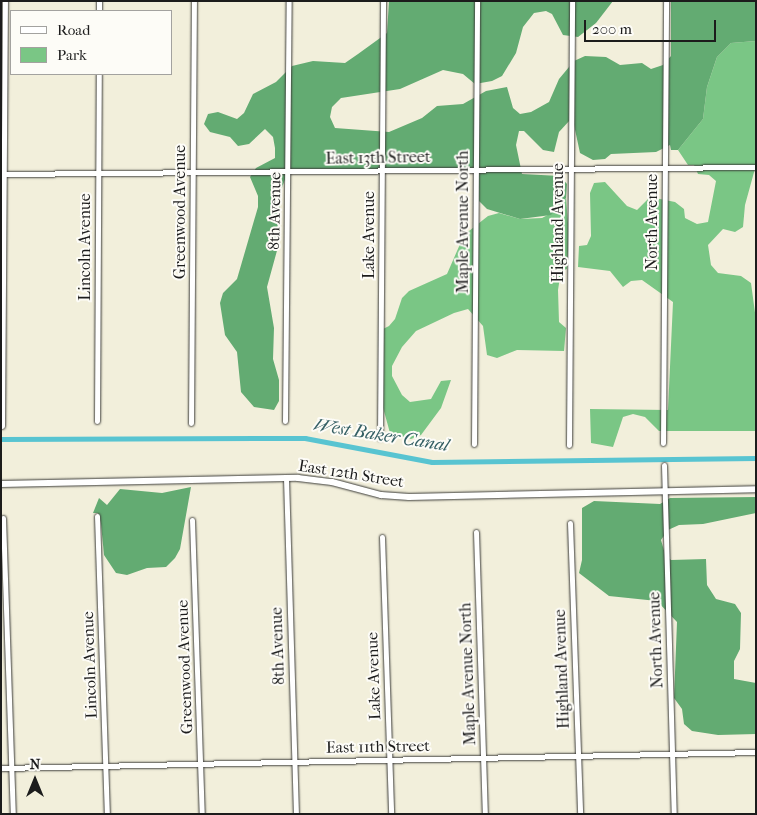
<!DOCTYPE html>
<html>
<head>
<meta charset="utf-8">
<style>
	body { margin:0 }
	#map { position:relative; width:757px; height:815px; overflow:hidden; background:#f2efdb; font-family:"IM FELL French Canon",serif }
	div>[style] { position:absolute }
	.green>* { inset:0; background:#7ac685 }
	.forest>* { inset:0; background:#63ab72 }
	.canal>* { height:4.5px; margin:-2.25px; padding:0 2.25px; transform-origin:2.25px; border-radius:2.25px; background:#58c4d1 }
	.roads { filter:drop-shadow(0 0 1px #3c3c39) drop-shadow(0 0 1px #3c3c39) }
	.minor>* { height:5px; margin:-2.5px; padding:0 2.5px; transform-origin:2.5px; border-radius:2.5px; background:#fff }
	.tertiary>* { height:6px; margin:-3px; padding:0 3px; transform-origin:3px; border-radius:3px; background:#fff }
	span { translate:-50% -50%; white-space:nowrap; text-align:center; line-height:1.15; -webkit-text-stroke:4px #fdfcf7; paint-order:stroke }
	.street-label { font-size:16px; color:#1c1c1c }
	.water-label { font-size:18px; color:#345f64; font-style:italic }
	.frame { position:absolute; inset:0; border:2px solid #1c1c1c; pointer-events:none }
	.legend { position:absolute; left:10px; top:10px; width:162px; height:65px; box-sizing:border-box; background:#fdfcf7; border:1px solid #a3a29f; margin:0; padding:6px 9px; list-style:none; font-size:15px; color:#1c1c1c }
	.legend li { display:flex; align-items:center; gap:10px; height:25px }
	.legend b { width:25px; border:1px solid #a3a29f }
	.north { position:absolute; left:10px; top:755px; width:50px; height:50px; -webkit-text-stroke:4px #fdfcf7; paint-order:stroke; rotate:0deg; font-size:14px; font-weight:700; line-height:20px; text-align:center; color:#1c1c1c }
	.north::after { content:''; display:block; margin:auto; width:18px; height:22px; background:#1c1c1c; clip-path:polygon(50% 0,100% 100%,50% 72%,0 100%) }
	.scale { position:absolute; left:584px; top:20px; width:132px; height:22px; box-sizing:border-box; border:2px solid #1c1c1c; border-top:0; padding-left:6px; font-size:15px; line-height:18px; white-space:nowrap; color:#1c1c1c; -webkit-text-stroke:4px #fdfcf7; paint-order:stroke }
</style>
</head>
<body>
<div id="map">
	<div class="green">
		<i style="clip-path:polygon(756px 41px,756px 165px,745px 205px,743px 227px,735px 232px,723px 229px,708px 245px,711px 265px,718px 273px,741px 276px,751px 283px,756px 320px,756px 431px,659px 431px,645px 417px,633px 414px,623px 417px,613px 447px,591px 443px,590px 409px,668px 410px,673px 302px,642px 280px,631px 281px,623px 287px,610px 271px,578px 267px,579px 246px,587px 245px,591px 236px,590px 193px,594px 183px,605px 182px,627px 206px,637px 210px,650px 197px,675px 202px,684px 209px,685px 218px,697px 224px,708px 222px,716px 181px,709px 175px,698px 174px,694px 165px,688px 165px,678px 150px,703px 119px,707px 87px,717px 57px,731px 43px)"></i>
		<i style="clip-path:polygon(566px 198px,569px 235px,567px 269px,561px 271px,558px 290px,559px 322px,566px 328px,564px 351px,517px 350px,497px 358px,487px 355px,483px 326px,468px 309px,454px 313px,416px 331px,402px 347px,392px 366px,392px 376px,402px 395px,410px 402px,431px 399px,441px 381px,451px 380px,441px 408px,421px 435px,411px 439px,390px 433px,382px 404px,381px 330px,389px 326px,395px 319px,402px 298px,409px 291px,447px 274px,464px 235px,488px 216px,499px 213px,520px 219px,542px 218px,559px 209px)"></i>
	</div>
	<div class="forest">
		<i style="clip-path:polygon(389px 1px,613px 1px,596px 23px,578px 37px,563px 35px,552px 14px,546px 11px,534px 13px,523px 27px,516px 53px,502px 76px,492px 81px,475px 84px,463px 74px,443px 70px,400px 89px,341px 98px,332px 107px,330px 117px,335px 128px,389px 132px,422px 118px,437px 106px,463px 104px,486px 91px,507px 87px,513px 108px,520px 114px,531px 112px,549px 102px,559px 79px,574px 61px,585px 56px,606px 57px,620px 65px,642px 63px,651px 69px,663px 65px,671px 56px,671px 1px,756px 1px,756px 41px,731px 43px,717px 57px,707px 87px,703px 119px,678px 150px,671px 150px,670px 145px,656px 152px,611px 154px,605px 159px,593px 160px,580px 153px,574px 125px,570px 120px,559px 132px,554px 152px,543px 150px,524px 131px,519px 131px,516px 145px,522px 174px,560px 176px,567px 184px,566px 198px,551px 215px,520px 219px,487px 209px,479px 201px,476px 173px,467px 170px,287px 174px,280px 193px,278px 247px,267px 287px,274px 328px,273px 359px,279px 380px,279px 401px,274px 410px,254px 407px,241px 392px,237px 352px,225px 335px,220px 303px,223px 293px,237px 279px,258px 207px,258px 196px,250px 177px,256px 168px,275px 158px,275px 148px,273px 137px,265px 129px,249px 144px,238px 146px,230px 137px,210px 132px,204px 124px,208px 114px,218px 112px,237px 119px,244px 113px,253px 94px,276px 82px,292px 66px,313px 61px,345px 63px,358px 54px,387px 33px)"></i>
		<i style="clip-path:polygon(191px 487px,180px 549px,175px 558px,166px 567px,147px 568px,127px 575px,116px 573px,104px 555px,101px 524px,98px 513px,93px 513px,99px 498px,107px 505px,120px 489px,162px 493px)"></i>
		<i style="clip-path:polygon(756px 497px,756px 513px,703px 524px,679px 525px,668px 530px,661px 540px,665px 554px,671px 560px,706px 559px,707px 585px,716px 599px,735px 604px,741px 613px,740px 649px,734px 661px,734px 679px,756px 683px,756px 734px,718px 735px,692px 731px,684px 724px,682px 709px,674px 698px,677px 622px,657px 601px,609px 596px,579px 573px,582px 560px,582px 508px,594px 501px,660px 504px,670px 498px)"></i>
	</div>
	<div class="canal">
		<i style="left:1px;top:439px;width:304px;rotate:-0.2deg"></i>
		<i style="left:305px;top:438px;width:129px;rotate:10.7deg"></i>
		<i style="left:432px;top:462px;width:324px;rotate:-0.7deg"></i>
	</div>
	<div class="roads">
		<div class="minor">
			<i style="left:99px;top:11px;width:10px;rotate:-90deg"></i>
			<i style="left:1px;top:174px;width:755px;rotate:-0.53deg"></i>
			<i style="left:97px;top:421px;width:347px;rotate:-89.7deg"></i>
			<i style="left:285px;top:421px;width:420px;rotate:-89.5deg"></i>
			<i style="left:191px;top:423px;width:422px;rotate:-89.6deg"></i>
			<i style="left:2px;top:426px;width:425px;rotate:-89.6deg"></i>
			<i style="left:380px;top:438px;width:437px;rotate:-89.6deg"></i>
			<i style="left:663px;top:443px;width:442px;rotate:-89.6deg"></i>
			<i style="left:474px;top:444px;width:443px;rotate:-89.6deg"></i>
			<i style="left:569px;top:445px;width:444px;rotate:-89.6deg"></i>
			<i style="left:664px;top:465px;width:349px;rotate:88.4deg"></i>
			<i style="left:286px;top:478px;width:336px;rotate:88.3deg"></i>
			<i style="left:97px;top:516px;width:298px;rotate:88.1deg"></i>
			<i style="left:3px;top:518px;width:296px;rotate:88.1deg"></i>
			<i style="left:192px;top:520px;width:294px;rotate:88.1deg"></i>
			<i style="left:570px;top:523px;width:291px;rotate:88deg"></i>
			<i style="left:476px;top:532px;width:282px;rotate:88.2deg"></i>
			<i style="left:382px;top:537px;width:277px;rotate:88.1deg"></i>
			<i style="left:1px;top:768px;width:755px;rotate:-1.21deg"></i>
		</div>
		<div class="tertiary">
			<i style="left:1px;top:484px;width:297px;rotate:-1.2deg"></i>
			<i style="left:298px;top:478px;width:34px;rotate:7deg"></i>
			<i style="left:332px;top:482px;width:51px;rotate:14.9deg"></i>
			<i style="left:381px;top:495px;width:28px;rotate:4deg"></i>
			<i style="left:409px;top:497px;width:347px;rotate:-1.3deg"></i>
		</div>
	</div>
	<div class="street-label">
		<span style="left:378px;top:158px;rotate:-1deg">East 13th Street</span>
		<span style="left:275px;top:211px;rotate:-89deg">8th Avenue</span>
		<span style="left:180px;top:212px;rotate:-90deg">Greenwood Avenue</span>
		<span style="left:463px;top:222px;rotate:-90deg">Maple Avenue North</span>
		<span style="left:652px;top:222px;rotate:-90deg">North Avenue</span>
		<span style="left:558px;top:223px;rotate:-90deg">Highland Avenue</span>
		<span style="left:369px;top:235px;rotate:-90deg">Lake Avenue</span>
		<span style="left:85px;top:247px;rotate:-90deg">Lincoln Avenue</span>
		<span style="left:351px;top:474px;rotate:9deg">East 12th Street</span>
		<span style="left:656px;top:640px;rotate:-92deg">North Avenue</span>
		<span style="left:278px;top:646px;rotate:-92deg">8th Avenue</span>
		<span style="left:90px;top:665px;rotate:-92deg">Lincoln Avenue</span>
		<span style="left:185px;top:667px;rotate:-92deg">Greenwood Avenue</span>
		<span style="left:562px;top:669px;rotate:-92deg">Highland Avenue</span>
		<span style="left:468px;top:674px;rotate:-92deg">Maple Avenue North</span>
		<span style="left:374px;top:676px;rotate:-92deg">Lake Avenue</span>
		<span style="left:378px;top:747px;rotate:-1deg">East 11th Street</span>
	</div>
	<div class="water-label">
		<span style="left:381px;top:436px;rotate:9deg">West Baker Canal</span>
	</div>
	<div class="frame"></div>
	<ul class="legend">
	<li><b style="height:6px;background:#fff"></b>Road</li>
	<li><b style="height:14px;background:#7ac685"></b>Park</li>
	</ul>
	<div class="north">N</div>
	<div class="scale">200 m</div>
</div>
</body>
</html>
